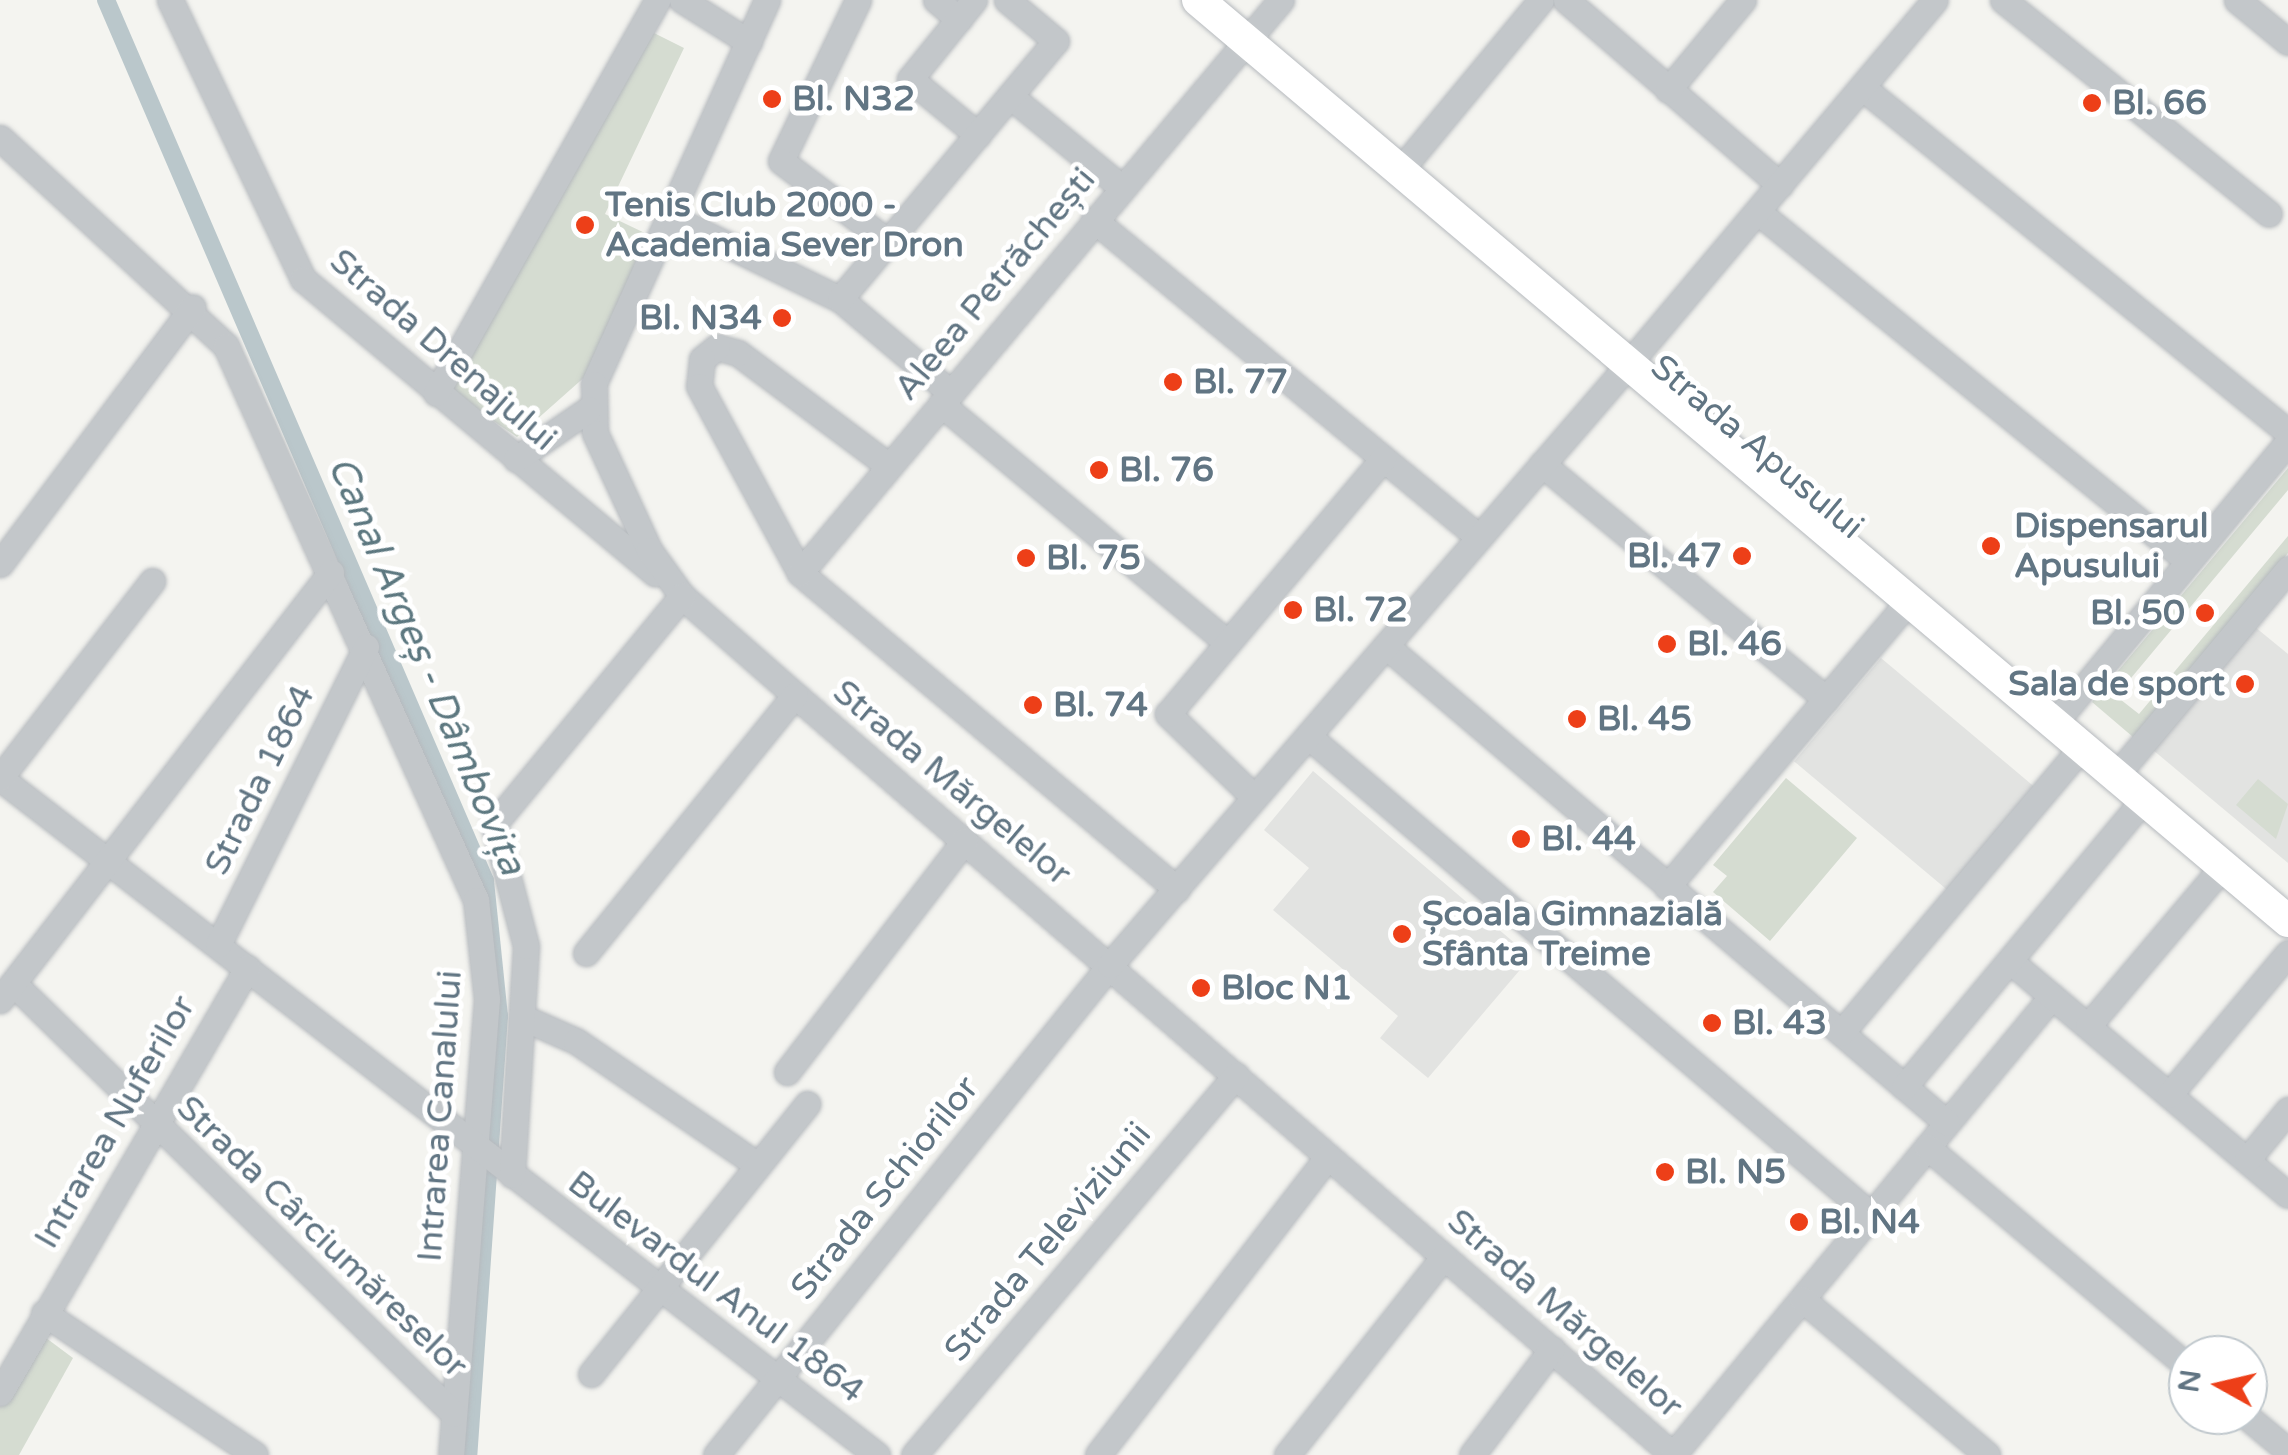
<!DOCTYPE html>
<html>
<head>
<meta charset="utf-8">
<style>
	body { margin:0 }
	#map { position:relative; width:2288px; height:1455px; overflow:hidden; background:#f4f4f0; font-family:"Varela Round",sans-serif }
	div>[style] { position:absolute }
	.built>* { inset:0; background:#e2e3e1; transform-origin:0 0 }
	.green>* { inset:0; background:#d5dcd1 }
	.canal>* { height:18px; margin:-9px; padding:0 9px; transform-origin:9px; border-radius:9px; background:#bac7cb }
	.roads { filter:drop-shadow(0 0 2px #b6babe) drop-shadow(0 0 2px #b6babe) }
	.minor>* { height:25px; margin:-12.5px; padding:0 12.5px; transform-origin:12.5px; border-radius:12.5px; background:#c3c7ca }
	.major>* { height:32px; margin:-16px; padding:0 16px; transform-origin:16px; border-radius:16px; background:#fff }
	.dots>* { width:28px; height:28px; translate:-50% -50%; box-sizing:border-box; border:5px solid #fff; border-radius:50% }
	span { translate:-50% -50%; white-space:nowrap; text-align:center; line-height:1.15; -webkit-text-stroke:10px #fff; paint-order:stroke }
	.poi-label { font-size:35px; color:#617583; font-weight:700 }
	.left { translate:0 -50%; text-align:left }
	.right { translate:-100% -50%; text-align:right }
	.street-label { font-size:35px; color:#617583 }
	.water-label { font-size:38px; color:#5d7880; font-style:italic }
	.north { position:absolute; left:2168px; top:1335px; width:100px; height:100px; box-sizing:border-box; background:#fff; border:2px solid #c0c8cd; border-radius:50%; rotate:278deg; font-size:28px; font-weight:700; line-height:40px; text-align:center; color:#617583 }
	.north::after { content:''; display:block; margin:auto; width:35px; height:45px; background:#ed3f18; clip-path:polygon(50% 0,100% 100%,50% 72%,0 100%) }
</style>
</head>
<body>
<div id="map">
	<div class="built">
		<i style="clip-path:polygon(2255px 627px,2288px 654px,2288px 863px,2153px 750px)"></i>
		<i style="left:1881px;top:658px;width:203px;height:135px;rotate:40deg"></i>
		<i style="clip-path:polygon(1313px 771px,1531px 957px,1428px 1078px,1380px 1038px,1398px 1016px,1273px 910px,1309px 868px,1264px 830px)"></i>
	</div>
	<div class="green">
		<i style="clip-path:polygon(634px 23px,684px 48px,605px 214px,649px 235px,588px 374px,517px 437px,444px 387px)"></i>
		<i style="clip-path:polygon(2288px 468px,2288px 490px,2116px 696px,2139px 714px,2288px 536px,2288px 553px,2133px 737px,2092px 702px)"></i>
		<i style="clip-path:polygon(1786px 778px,1857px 838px,1770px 941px,1713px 892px,1727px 876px,1713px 865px)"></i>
		<i style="clip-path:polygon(2258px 779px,2288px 804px,2276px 839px,2236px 805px)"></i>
		<i style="clip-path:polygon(38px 1332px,73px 1358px,19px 1455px,0 1455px,0 1402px)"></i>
	</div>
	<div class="canal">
		<i style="left:106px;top:0;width:959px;rotate:66.72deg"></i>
		<i style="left:485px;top:881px;width:136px;rotate:84.1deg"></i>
		<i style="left:499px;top:1016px;width:440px;rotate:94deg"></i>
	</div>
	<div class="roads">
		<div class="minor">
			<i style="left:170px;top:0;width:309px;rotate:64.5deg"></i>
			<i style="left:303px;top:279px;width:459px;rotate:39.9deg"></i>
			<i style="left:682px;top:0;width:79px;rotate:32.1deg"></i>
			<i style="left:767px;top:0;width:421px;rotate:114.3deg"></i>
			<i style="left:594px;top:384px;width:49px;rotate:88.8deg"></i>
			<i style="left:595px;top:433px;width:129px;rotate:65.2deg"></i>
			<i style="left:649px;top:550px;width:57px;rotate:54.3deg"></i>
			<i style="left:682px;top:596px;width:150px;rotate:41.2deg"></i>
			<i style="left:795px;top:695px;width:1161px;rotate:40.88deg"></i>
			<i style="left:1673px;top:1455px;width:595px;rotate:-50.45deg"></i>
			<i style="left:858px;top:0;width:178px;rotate:115.6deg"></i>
			<i style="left:781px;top:161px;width:134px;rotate:37.1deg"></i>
			<i style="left:936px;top:0;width:30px;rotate:40deg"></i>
			<i style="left:974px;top:0;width:102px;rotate:129deg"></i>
			<i style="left:910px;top:79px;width:88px;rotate:39.5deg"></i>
			<i style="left:1566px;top:0;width:283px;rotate:40.8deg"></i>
			<i style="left:2003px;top:0;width:341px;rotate:38.8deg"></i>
			<i style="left:2237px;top:0;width:66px;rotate:39.5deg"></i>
			<i style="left:1863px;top:88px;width:547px;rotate:38.99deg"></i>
			<i style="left:1668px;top:90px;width:117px;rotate:-50.2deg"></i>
			<i style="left:1010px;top:96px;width:144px;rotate:39.3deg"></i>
			<i style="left:0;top:138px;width:307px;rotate:42.6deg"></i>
			<i style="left:226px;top:346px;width:608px;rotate:65.71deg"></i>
			<i style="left:476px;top:900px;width:100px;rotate:83.7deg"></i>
			<i style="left:487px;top:999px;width:457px;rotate:94.5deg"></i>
			<i style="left:1412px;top:156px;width:202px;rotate:-50.4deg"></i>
			<i style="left:1758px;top:212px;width:554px;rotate:39.06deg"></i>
			<i style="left:670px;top:217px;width:189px;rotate:25.8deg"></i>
			<i style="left:840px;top:299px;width:144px;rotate:40.2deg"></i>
			<i style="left:1094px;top:220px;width:499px;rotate:39.5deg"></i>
			<i style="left:840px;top:299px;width:336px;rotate:-50.1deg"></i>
			<i style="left:1056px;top:41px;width:64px;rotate:-140.1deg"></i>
			<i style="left:1641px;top:349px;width:456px;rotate:-49.9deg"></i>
			<i style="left:436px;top:393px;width:451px;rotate:-60.6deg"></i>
			<i style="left:941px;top:404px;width:372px;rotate:39.8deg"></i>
			<i style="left:516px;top:459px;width:88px;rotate:-34.4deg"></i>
			<i style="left:1542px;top:464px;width:369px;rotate:39.6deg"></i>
			<i style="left:889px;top:466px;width:189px;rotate:-143.2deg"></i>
			<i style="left:738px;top:353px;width:22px;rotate:-164deg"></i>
			<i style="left:717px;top:347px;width:19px;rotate:141deg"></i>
			<i style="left:702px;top:359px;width:27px;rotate:96deg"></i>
			<i style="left:699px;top:386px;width:213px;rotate:61.6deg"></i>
			<i style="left:800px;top:573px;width:492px;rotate:40deg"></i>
			<i style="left:0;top:564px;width:321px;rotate:-53.1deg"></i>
			<i style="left:800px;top:573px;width:748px;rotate:-49.99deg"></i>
			<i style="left:1386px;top:646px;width:736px;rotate:40.37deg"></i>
			<i style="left:2067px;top:708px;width:346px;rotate:-50.3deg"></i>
			<i style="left:1308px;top:736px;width:739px;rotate:40.39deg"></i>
			<i style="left:2129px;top:760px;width:249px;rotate:-50.2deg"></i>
			<i style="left:0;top:778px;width:1108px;rotate:37.67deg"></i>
			<i style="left:0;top:778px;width:249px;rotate:-52.3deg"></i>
			<i style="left:1254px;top:797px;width:120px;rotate:-136deg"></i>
			<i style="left:1168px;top:714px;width:334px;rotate:-49.9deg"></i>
			<i style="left:1667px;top:887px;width:375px;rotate:-49.8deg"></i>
			<i style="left:218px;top:945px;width:333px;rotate:-63.6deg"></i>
			<i style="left:586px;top:953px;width:332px;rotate:-51deg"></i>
			<i style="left:2010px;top:961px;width:363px;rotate:40.1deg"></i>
			<i style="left:14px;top:984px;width:615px;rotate:44.34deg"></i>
			<i style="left:0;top:1000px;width:541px;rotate:-52.28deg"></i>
			<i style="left:524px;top:1018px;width:57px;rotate:23.9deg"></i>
			<i style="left:576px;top:1041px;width:220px;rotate:34.3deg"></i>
			<i style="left:2088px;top:1026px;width:209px;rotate:-49.8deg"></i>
			<i style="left:1841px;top:1033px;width:374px;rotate:-49.9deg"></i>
			<i style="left:787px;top:1072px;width:292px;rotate:-52.5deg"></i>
			<i style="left:1904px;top:1087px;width:375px;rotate:-50.2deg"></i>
			<i style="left:2169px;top:1095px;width:185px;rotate:-50deg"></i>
			<i style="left:1927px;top:1147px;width:341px;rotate:40.1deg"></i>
			<i style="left:2247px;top:1160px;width:65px;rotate:-50.6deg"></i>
			<i style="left:512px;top:1175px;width:229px;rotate:-86.5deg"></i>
			<i style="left:526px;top:946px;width:126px;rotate:-104.7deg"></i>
			<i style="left:494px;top:824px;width:296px;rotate:-50.5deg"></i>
			<i style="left:1802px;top:1299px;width:242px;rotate:40.1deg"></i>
			<i style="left:44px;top:1313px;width:254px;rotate:33.9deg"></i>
			<i style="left:591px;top:1374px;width:346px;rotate:-51.3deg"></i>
			<i style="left:0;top:1393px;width:492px;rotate:-59.8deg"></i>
			<i style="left:2245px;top:1415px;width:56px;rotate:39.9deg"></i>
			<i style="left:716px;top:1455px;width:629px;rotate:-51.2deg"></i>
			<i style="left:1110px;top:965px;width:794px;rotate:-49.19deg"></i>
			<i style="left:914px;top:1455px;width:498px;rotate:-49.7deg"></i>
			<i style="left:1098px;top:1455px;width:377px;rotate:-52.4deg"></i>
			<i style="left:1287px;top:1455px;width:253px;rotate:-51.7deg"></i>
			<i style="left:1472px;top:1455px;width:133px;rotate:-53deg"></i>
		</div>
		<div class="major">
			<i style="left:1198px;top:0;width:1427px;rotate:40.2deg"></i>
		</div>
	</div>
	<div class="dots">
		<i style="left:772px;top:99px;background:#ed3f18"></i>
		<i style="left:2092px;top:103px;background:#ed3f18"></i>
		<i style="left:585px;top:225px;background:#ed3f18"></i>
		<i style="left:782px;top:318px;background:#ed3f18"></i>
		<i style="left:1173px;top:382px;background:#ed3f18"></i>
		<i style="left:1099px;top:470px;background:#ed3f18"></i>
		<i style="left:1991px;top:546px;background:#ed3f18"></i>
		<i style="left:1742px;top:556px;background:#ed3f18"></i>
		<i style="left:1026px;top:558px;background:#ed3f18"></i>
		<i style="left:1293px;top:610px;background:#ed3f18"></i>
		<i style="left:2205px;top:613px;background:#ed3f18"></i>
		<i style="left:1667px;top:644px;background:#ed3f18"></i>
		<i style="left:2245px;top:684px;background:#ed3f18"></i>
		<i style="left:1033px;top:705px;background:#ed3f18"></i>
		<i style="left:1577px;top:719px;background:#ed3f18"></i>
		<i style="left:1521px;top:839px;background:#ed3f18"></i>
		<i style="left:1402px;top:934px;background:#ed3f18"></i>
		<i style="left:1201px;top:988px;background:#ed3f18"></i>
		<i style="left:1712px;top:1023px;background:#ed3f18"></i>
		<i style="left:1665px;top:1172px;background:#ed3f18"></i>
		<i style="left:1799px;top:1222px;background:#ed3f18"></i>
	</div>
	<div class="poi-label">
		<span class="left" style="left:792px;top:99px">Bl. N32</span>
		<span class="left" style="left:2112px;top:103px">Bl. 66</span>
		<span class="left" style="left:605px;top:225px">Tenis Club 2000 -<br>Academia Sever Dron</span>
		<span class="right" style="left:762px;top:318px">Bl. N34</span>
		<span class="left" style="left:1193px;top:382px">Bl. 77</span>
		<span class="left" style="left:1119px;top:470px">Bl. 76</span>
		<span class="left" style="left:2014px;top:546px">Dispensarul<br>Apusului</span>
		<span class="right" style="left:1722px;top:556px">Bl. 47</span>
		<span class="left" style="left:1046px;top:558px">Bl. 75</span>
		<span class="left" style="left:1313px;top:610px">Bl. 72</span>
		<span class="right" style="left:2185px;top:613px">Bl. 50</span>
		<span class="left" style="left:1687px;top:644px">Bl. 46</span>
		<span class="right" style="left:2225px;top:684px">Sala de sport</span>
		<span class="left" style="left:1053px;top:705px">Bl. 74</span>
		<span class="left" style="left:1597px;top:719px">Bl. 45</span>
		<span class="left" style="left:1541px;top:839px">Bl. 44</span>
		<span class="left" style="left:1422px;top:934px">Școala Gimnazială<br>Sfânta Treime</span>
		<span class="left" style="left:1221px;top:988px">Bloc N1</span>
		<span class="left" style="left:1732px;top:1023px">Bl. 43</span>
		<span class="left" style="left:1685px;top:1172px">Bl. N5</span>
		<span class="left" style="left:1819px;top:1222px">Bl. N4</span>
	</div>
	<div class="street-label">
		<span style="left:995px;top:284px;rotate:-50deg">Aleea Petrăchești</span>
		<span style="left:443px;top:350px;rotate:41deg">Strada Drenajului</span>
		<span style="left:1757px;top:447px;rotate:40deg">Strada Apusului</span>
		<span style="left:260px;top:780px;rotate:-64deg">Strada 1864</span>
		<span style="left:952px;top:783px;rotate:40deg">Strada Mărgelelor</span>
		<span style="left:440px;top:1116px;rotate:-86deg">Intrarea Canalului</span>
		<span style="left:115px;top:1122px;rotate:-60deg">Intrarea Nuferilor</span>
		<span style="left:885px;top:1188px;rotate:-51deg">Strada Schiorilor</span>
		<span style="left:322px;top:1237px;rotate:44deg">Strada Cârciumăreselor</span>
		<span style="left:1048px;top:1242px;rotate:-50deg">Strada Televiziunii</span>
		<span style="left:716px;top:1287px;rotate:37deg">Bulevardul Anul 1864</span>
		<span style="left:1565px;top:1314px;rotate:41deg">Strada Mărgelelor</span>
	</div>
	<div class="water-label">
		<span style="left:426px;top:666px;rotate:67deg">Canal Argeș - Dâmbovița</span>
	</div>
	<div class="north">N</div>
</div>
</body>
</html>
